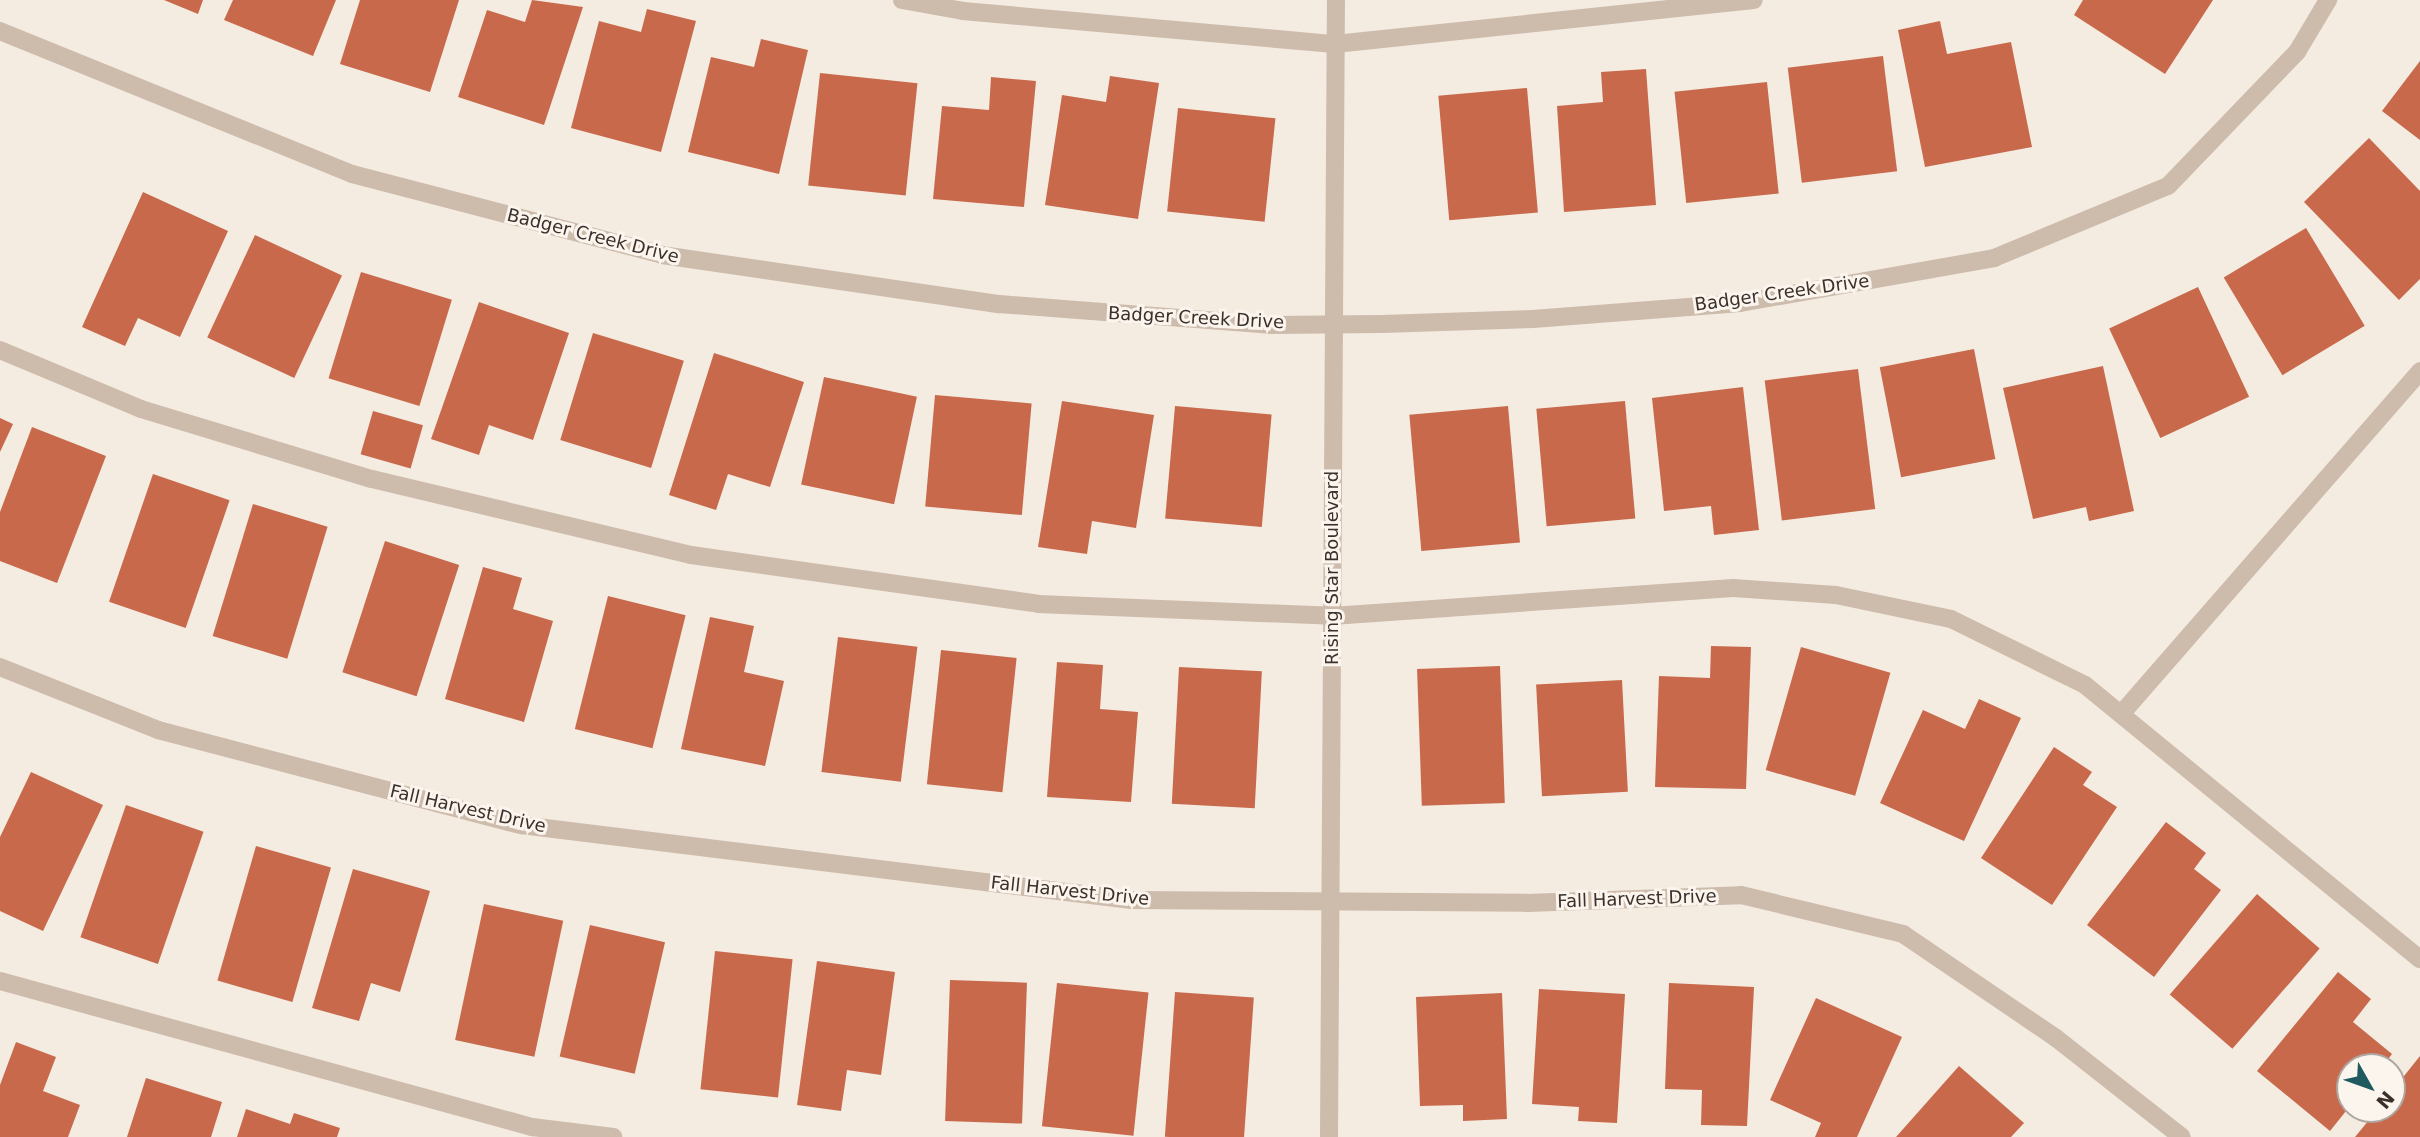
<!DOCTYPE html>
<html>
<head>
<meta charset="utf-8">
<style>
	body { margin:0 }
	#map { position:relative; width:2420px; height:1137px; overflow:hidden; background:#f4ebe1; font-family:"DejaVu Sans",sans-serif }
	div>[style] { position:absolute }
	.building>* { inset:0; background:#c8694b; transform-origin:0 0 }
	.service>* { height:18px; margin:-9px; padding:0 9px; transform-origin:9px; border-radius:9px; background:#cdbbac }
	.minor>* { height:18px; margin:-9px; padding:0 9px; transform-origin:9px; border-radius:9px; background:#cdbbac }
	span { translate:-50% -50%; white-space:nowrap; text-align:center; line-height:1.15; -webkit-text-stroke:6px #fbf5ee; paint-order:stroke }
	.street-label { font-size:18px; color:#3b302b }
	.north { position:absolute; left:2336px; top:1053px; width:70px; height:70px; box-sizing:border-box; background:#fbf5ee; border:2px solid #aea6a0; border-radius:50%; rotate:130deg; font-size:19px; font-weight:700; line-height:28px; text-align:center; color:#3b302b }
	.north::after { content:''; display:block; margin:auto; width:24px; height:32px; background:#1f5a5e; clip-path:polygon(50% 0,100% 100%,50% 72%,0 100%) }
</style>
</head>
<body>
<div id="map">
	<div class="building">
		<i style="clip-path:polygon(164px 0,203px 0,198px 14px)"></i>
		<i style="clip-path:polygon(233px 0,336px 0,313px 56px,224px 20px)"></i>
		<i style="clip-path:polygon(360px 0,459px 0,430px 92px,340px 64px)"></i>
		<i style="clip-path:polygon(532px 0,583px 7px,544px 125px,458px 97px,487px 10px,525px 22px)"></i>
		<i style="clip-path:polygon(2083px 0,2213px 0,2165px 74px,2074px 15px)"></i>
		<i style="clip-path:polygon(647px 9px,696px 21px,661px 152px,571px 128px,599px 21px,641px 32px)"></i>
		<i style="clip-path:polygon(1940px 21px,1947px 54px,2011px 42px,2032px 147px,1925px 167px,1898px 30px)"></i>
		<i style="clip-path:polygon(761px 39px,808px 50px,779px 174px,688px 152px,711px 57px,754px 67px)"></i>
		<i style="left:1883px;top:56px;width:116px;height:96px;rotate:83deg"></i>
		<i style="clip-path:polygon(2420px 61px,2420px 140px,2382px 111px)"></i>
		<i style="clip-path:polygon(1646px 69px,1656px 205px,1564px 212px,1557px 106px,1603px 102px,1601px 72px)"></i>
		<i style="left:820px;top:73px;width:98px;height:113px;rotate:6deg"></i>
		<i style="clip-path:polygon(1110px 76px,1159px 83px,1138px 219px,1045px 205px,1062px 95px,1106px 102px)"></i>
		<i style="clip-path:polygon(991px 77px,1036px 81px,1024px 207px,933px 199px,942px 106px,989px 110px)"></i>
		<i style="left:1767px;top:82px;width:112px;height:93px;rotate:84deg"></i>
		<i style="left:1527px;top:88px;width:125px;height:89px;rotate:85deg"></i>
		<i style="left:1178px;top:108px;width:98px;height:104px;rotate:6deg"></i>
		<i style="clip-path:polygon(2369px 138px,2420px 191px,2420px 279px,2399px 300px,2304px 202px)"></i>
		<i style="clip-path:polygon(143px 192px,228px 231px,180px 337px,138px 318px,125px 346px,82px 327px)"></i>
		<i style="left:2306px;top:228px;width:114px;height:96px;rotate:59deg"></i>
		<i style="left:255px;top:235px;width:96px;height:113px;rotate:25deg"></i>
		<i style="left:361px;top:272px;width:95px;height:111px;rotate:17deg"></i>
		<i style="left:2198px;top:287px;width:121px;height:98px;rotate:65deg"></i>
		<i style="clip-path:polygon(479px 302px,569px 333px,533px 440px,489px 425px,479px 455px,431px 439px)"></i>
		<i style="left:593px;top:333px;width:95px;height:112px;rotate:17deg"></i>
		<i style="left:1974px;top:349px;width:112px;height:96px;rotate:79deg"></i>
		<i style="clip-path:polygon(714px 353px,804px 382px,770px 487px,728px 474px,716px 510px,669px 495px)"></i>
		<i style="clip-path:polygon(2103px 366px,2134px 511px,2089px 521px,2086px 507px,2033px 519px,2003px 388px)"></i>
		<i style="left:1858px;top:369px;width:141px;height:94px;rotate:83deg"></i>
		<i style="left:824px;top:377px;width:95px;height:110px;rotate:12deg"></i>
		<i style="clip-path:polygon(1743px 387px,1759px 530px,1714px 535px,1711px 506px,1664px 511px,1652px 398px)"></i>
		<i style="left:935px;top:395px;width:97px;height:112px;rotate:5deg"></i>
		<i style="clip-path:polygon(1062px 401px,1154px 415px,1136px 528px,1092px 521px,1087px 554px,1038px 547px)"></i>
		<i style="left:1625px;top:401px;width:118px;height:89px;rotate:85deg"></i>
		<i style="left:1175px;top:406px;width:97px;height:113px;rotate:5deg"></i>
		<i style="left:1508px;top:406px;width:137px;height:99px;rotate:85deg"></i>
		<i style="left:373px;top:411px;width:52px;height:45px;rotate:16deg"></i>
		<i style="clip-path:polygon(0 418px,13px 424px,0 452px)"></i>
		<i style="clip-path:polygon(32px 427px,106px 456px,57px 583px,0 561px,0 512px)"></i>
		<i style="left:153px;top:474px;width:81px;height:135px;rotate:19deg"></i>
		<i style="left:253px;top:504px;width:78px;height:138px;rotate:17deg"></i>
		<i style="left:385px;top:541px;width:78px;height:138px;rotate:18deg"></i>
		<i style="clip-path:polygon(483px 567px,522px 578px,513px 609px,553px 621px,524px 722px,445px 699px)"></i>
		<i style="left:608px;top:596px;width:80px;height:137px;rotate:14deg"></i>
		<i style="clip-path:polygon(710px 617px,754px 626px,744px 672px,784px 681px,765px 766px,681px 749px)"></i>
		<i style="left:838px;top:637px;width:80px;height:136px;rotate:7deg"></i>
		<i style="clip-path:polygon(1711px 646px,1751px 647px,1746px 789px,1655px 787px,1659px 676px,1710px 678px)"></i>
		<i style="left:1801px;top:647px;width:93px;height:128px;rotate:16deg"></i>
		<i style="left:941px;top:650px;width:76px;height:135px;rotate:6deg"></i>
		<i style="clip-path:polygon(1057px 662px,1103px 665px,1100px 709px,1138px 712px,1131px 802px,1047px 797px)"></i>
		<i style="left:1500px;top:666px;width:137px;height:83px;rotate:88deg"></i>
		<i style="left:1179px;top:667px;width:83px;height:137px;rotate:3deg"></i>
		<i style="left:1622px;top:680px;width:112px;height:86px;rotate:87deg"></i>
		<i style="clip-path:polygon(1979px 699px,2021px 718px,1964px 841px,1880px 803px,1923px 710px,1965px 729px)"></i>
		<i style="clip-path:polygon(2054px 747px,2092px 772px,2083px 785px,2117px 807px,2052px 905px,1981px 858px)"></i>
		<i style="clip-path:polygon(31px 772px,103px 805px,43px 931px,0 911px,0 837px)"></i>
		<i style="left:126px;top:805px;width:82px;height:140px;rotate:19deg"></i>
		<i style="clip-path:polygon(2166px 822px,2206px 853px,2194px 869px,2221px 890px,2154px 977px,2087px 925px)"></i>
		<i style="left:256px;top:846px;width:78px;height:140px;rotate:16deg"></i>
		<i style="clip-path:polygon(353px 869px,430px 891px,400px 992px,371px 983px,359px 1021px,312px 1008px)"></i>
		<i style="left:2257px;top:894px;width:83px;height:133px;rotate:41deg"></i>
		<i style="left:484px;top:904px;width:81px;height:139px;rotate:12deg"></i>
		<i style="left:590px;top:925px;width:77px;height:135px;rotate:13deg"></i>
		<i style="left:715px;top:951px;width:78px;height:139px;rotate:6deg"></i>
		<i style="clip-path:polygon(817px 961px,895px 972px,881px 1075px,847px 1070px,841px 1111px,797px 1105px)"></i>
		<i style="clip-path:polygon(2338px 972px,2371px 999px,2353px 1022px,2392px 1054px,2382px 1067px,2350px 1067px,2350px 1106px,2330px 1131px,2257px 1071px)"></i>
		<i style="left:950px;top:980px;width:77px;height:141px;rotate:2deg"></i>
		<i style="left:1057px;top:983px;width:92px;height:144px;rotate:6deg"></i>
		<i style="clip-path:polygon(1669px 983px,1754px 987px,1747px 1126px,1701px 1125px,1702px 1090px,1665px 1089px)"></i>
		<i style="clip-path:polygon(1539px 989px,1625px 994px,1617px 1123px,1578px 1121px,1579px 1107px,1532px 1104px)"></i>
		<i style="left:1175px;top:992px;width:79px;height:145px;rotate:4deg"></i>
		<i style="clip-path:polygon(1502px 993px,1507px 1119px,1463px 1121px,1463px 1105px,1420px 1106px,1416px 997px)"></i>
		<i style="clip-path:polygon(1816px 998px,1902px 1037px,1857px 1137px,1815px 1137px,1821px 1123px,1770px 1100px)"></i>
		<i style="clip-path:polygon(16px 1042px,56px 1057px,43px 1091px,80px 1105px,68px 1137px,0 1137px,0 1085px)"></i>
		<i style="clip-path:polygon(2420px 1056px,2420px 1137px,2355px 1137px,2378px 1109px,2392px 1109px,2392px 1091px)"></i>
		<i style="clip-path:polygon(1959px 1066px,2024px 1123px,2011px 1137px,1896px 1137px)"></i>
		<i style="clip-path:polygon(146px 1078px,222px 1102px,211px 1137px,127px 1137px)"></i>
		<i style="clip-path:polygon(246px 1109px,290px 1124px,294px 1113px,340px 1128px,337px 1137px,237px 1137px)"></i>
	</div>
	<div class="service">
		<i style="left:902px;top:0;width:62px;rotate:10.2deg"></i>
		<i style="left:963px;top:11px;width:373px;rotate:5.1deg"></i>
		<i style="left:1335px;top:44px;width:421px;rotate:-6deg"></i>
		<i style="left:0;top:350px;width:153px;rotate:22.7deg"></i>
		<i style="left:141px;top:409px;width:241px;rotate:16.9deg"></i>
		<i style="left:372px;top:479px;width:328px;rotate:13.4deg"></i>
		<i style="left:691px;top:555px;width:350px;rotate:8deg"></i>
		<i style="left:1038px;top:604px;width:294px;rotate:2.3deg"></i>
		<i style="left:1332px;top:616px;width:402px;rotate:-4deg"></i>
		<i style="left:1733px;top:588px;width:103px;rotate:3.9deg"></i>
		<i style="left:1836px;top:595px;width:117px;rotate:11.8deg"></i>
		<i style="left:1951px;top:619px;width:149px;rotate:26.2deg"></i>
		<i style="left:2085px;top:685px;width:433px;rotate:39.3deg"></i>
		<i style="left:2122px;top:713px;width:454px;rotate:-48.9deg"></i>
		<i style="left:0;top:981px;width:552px;rotate:15.35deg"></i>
		<i style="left:532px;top:1127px;width:82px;rotate:7deg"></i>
	</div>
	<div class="minor">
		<i style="left:0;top:31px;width:380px;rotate:22.1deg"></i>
		<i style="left:352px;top:174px;width:320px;rotate:14.6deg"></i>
		<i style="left:662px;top:255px;width:341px;rotate:8.3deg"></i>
		<i style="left:999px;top:304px;width:272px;rotate:4.4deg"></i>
		<i style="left:1270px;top:325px;width:112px;rotate:-0.5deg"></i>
		<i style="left:1382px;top:324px;width:151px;rotate:-1.9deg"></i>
		<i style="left:1533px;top:319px;width:208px;rotate:-4.4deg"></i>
		<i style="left:1740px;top:303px;width:258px;rotate:-10deg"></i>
		<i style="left:1994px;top:258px;width:188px;rotate:-22.5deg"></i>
		<i style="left:2168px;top:186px;width:186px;rotate:-46.1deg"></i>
		<i style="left:2297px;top:52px;width:61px;rotate:-59.2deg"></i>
		<i style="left:0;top:667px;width:170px;rotate:21.7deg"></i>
		<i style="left:158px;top:730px;width:375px;rotate:14.7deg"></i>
		<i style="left:521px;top:825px;width:615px;rotate:7.01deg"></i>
		<i style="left:1131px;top:900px;width:396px;rotate:0.4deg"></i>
		<i style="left:1527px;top:903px;width:214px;rotate:-2.1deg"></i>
		<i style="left:1741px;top:895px;width:167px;rotate:13.5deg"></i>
		<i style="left:1903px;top:934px;width:185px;rotate:34.2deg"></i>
		<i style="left:2056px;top:1038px;width:160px;rotate:38.2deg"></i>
		<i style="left:1329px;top:1137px;width:1137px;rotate:-89.65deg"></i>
	</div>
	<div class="street-label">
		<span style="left:593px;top:236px;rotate:14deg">Badger Creek Drive</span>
		<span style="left:1782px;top:293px;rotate:-8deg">Badger Creek Drive</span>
		<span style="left:1196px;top:318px;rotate:3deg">Badger Creek Drive</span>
		<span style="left:1332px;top:568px;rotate:-90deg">Rising Star Boulevard</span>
		<span style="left:468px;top:809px;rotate:13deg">Fall Harvest Drive</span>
		<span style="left:1070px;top:891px;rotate:6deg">Fall Harvest Drive</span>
		<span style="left:1637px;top:899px;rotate:-2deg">Fall Harvest Drive</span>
	</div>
	<div class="north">N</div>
</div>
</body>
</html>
